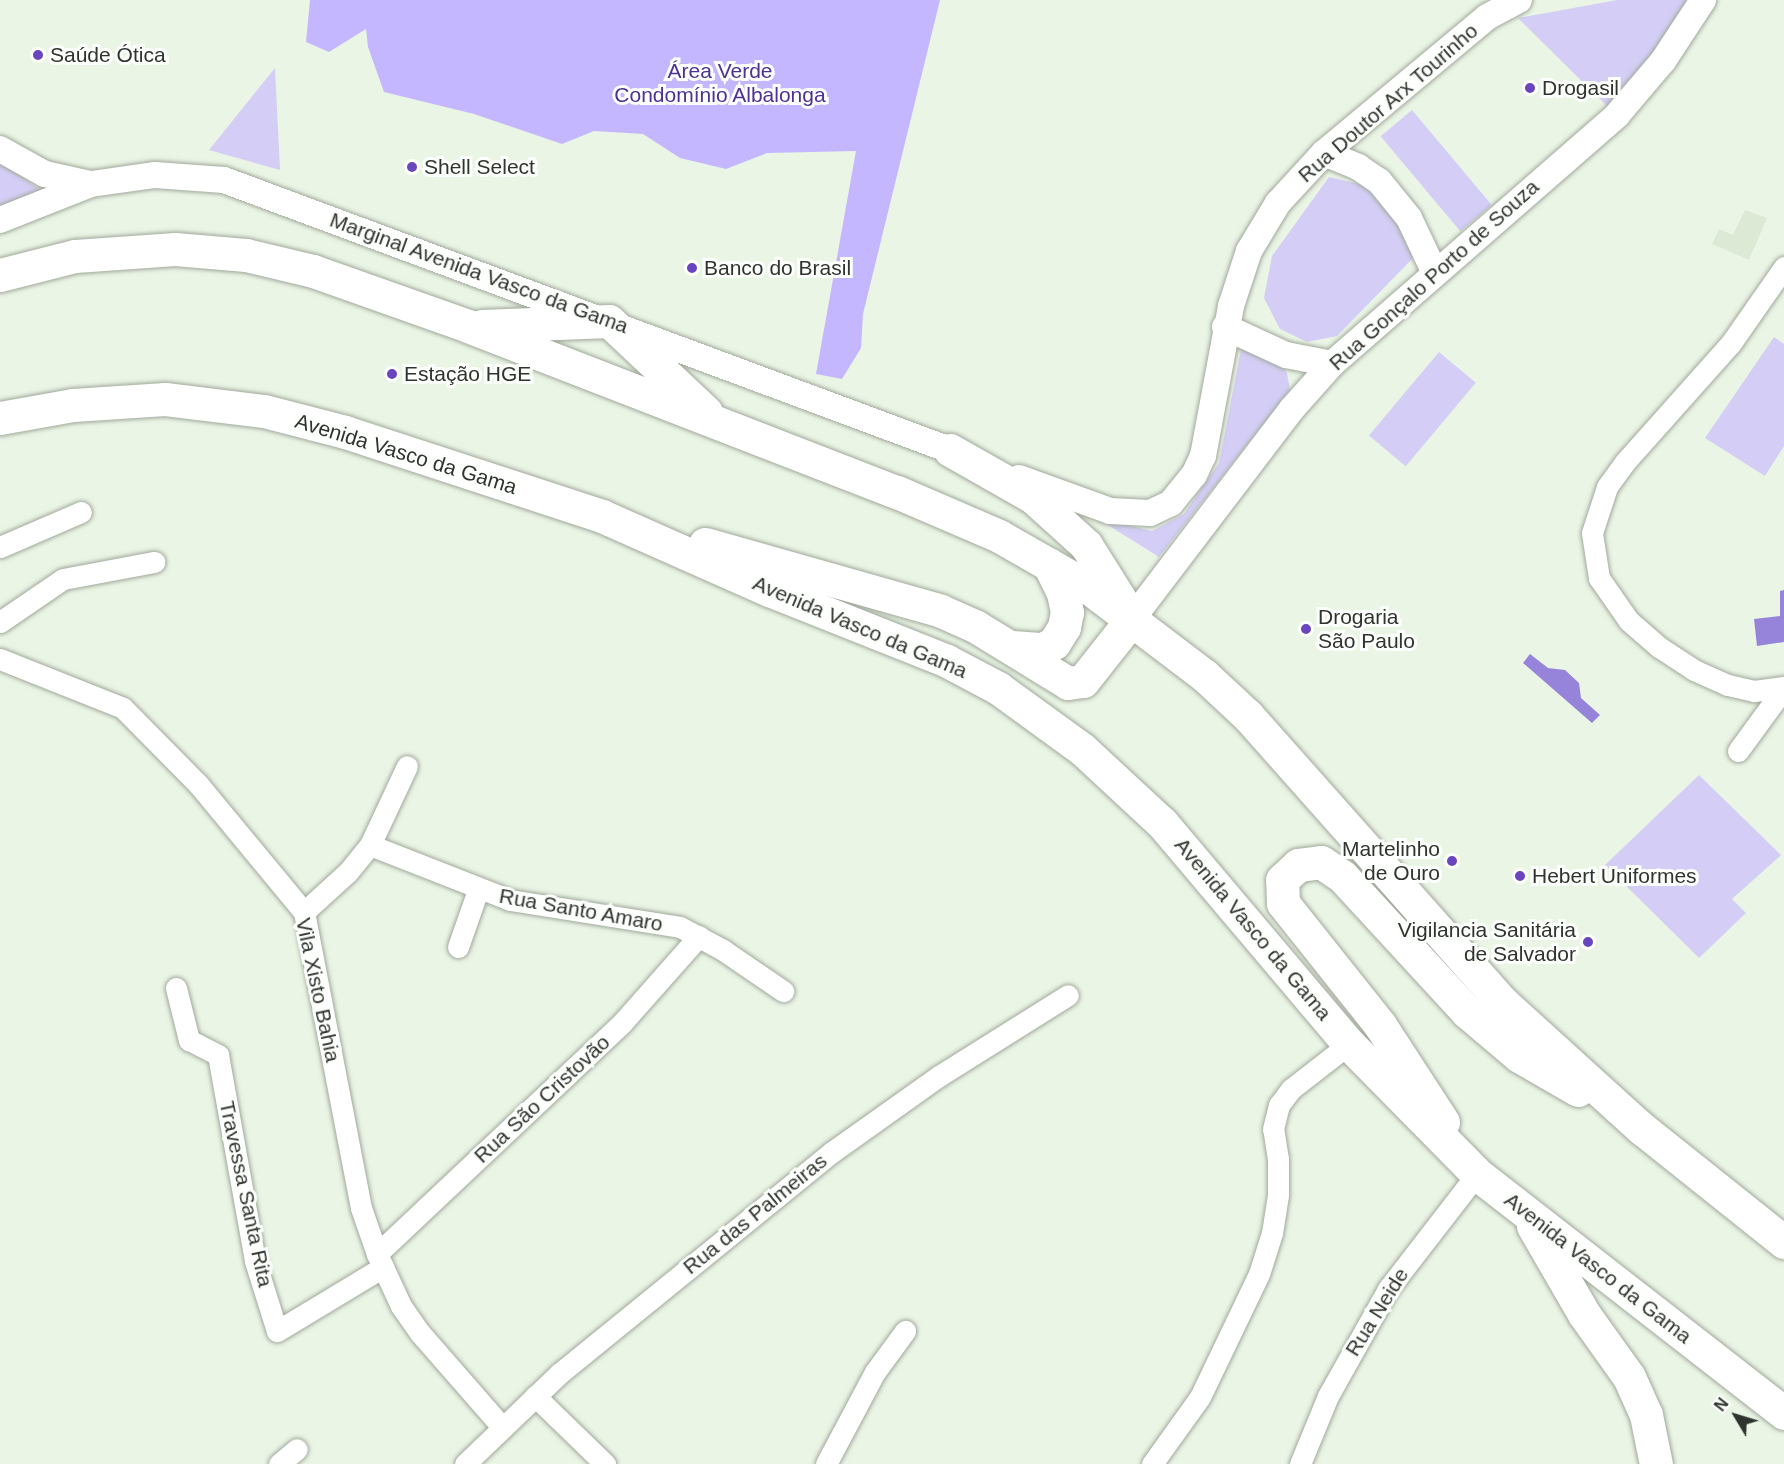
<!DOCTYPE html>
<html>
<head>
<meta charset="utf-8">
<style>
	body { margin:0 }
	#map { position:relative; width:1784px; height:1464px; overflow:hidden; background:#ebf5e6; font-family:Arial,sans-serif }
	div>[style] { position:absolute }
	.built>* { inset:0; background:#dcead5 }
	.green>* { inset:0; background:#d4cef6; transform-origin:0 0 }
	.forest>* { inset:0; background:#c4b7ff }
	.water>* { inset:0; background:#9684da }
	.roads { filter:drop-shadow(0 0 2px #a0a99b) drop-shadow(0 0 2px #a0a99b) }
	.minor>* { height:21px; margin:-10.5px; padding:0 10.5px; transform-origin:10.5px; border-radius:10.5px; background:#fff }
	.tertiary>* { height:26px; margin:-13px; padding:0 13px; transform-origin:13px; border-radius:13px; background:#fff }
	.primary>* { height:33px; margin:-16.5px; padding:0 16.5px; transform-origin:16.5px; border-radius:16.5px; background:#fff }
	.dots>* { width:16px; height:16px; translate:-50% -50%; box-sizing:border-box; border:3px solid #fdfffc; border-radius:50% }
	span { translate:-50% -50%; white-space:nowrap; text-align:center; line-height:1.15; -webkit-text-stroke:6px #fdfffc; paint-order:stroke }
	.poi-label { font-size:21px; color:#30342e }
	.left { translate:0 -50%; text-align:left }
	.right { translate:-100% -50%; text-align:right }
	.park-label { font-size:21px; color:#4f3094 }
	.street-label { font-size:21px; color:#30342e }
	.north { position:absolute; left:1706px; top:1386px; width:60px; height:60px; -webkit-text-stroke:4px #fdfffc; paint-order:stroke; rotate:308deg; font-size:16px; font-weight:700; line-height:24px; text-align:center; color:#30342e }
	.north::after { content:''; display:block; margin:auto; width:21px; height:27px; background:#30342e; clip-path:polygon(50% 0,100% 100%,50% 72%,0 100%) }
</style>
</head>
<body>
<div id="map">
	<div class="built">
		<i style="clip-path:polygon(1745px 210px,1767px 218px,1749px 260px,1712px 244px,1719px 229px,1733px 235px)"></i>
	</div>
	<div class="green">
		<i style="clip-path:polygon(1617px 0,1694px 0,1680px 28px,1608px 107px,1518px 18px)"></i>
		<i style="clip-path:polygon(275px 68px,280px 170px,209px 150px)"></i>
		<i style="left:1412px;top:110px;width:124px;height:41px;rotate:50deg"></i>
		<i style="clip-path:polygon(0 159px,41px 191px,0 213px)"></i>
		<i style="clip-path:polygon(1329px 177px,1359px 184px,1383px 201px,1418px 253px,1337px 336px,1307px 342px,1280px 329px,1264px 298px,1272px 256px)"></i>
		<i style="clip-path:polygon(1245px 329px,1276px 356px,1287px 373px,1290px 390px,1159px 557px,1095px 517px,1152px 531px,1184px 514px,1219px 463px)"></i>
		<i style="clip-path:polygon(1774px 337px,1784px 344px,1784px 446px,1765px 476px,1705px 438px)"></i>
		<i style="left:1439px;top:352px;width:48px;height:109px;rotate:40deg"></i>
		<i style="clip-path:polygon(1699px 775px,1781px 855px,1732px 899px,1746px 913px,1699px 958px,1605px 865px)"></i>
	</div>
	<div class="forest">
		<i style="clip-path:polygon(310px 0,940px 0,863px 314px,861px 348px,842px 379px,816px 374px,856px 151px,767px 153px,726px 169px,680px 158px,643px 134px,594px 131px,562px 144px,474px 114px,384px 92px,368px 47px,366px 29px,329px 52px,306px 42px)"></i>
	</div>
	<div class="water">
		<i style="clip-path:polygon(1784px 590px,1784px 642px,1757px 646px,1754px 619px,1780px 616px,1780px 591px)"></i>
		<i style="clip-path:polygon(1530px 654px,1548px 668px,1565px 670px,1579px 683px,1581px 698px,1600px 715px,1592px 723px,1523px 663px)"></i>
	</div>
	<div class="roads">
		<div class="minor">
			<i style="left:1784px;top:267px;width:93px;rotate:124.9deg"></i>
			<i style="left:1731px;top:343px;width:159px;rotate:131.7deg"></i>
			<i style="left:1625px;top:462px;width:31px;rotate:126deg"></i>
			<i style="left:1607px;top:487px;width:48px;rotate:108.1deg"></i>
			<i style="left:1592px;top:533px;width:46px;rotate:81.2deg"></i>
			<i style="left:1599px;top:578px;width:52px;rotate:55.1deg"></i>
			<i style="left:1629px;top:621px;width:40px;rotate:41deg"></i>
			<i style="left:1659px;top:647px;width:42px;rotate:33.3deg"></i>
			<i style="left:1694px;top:670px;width:37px;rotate:24deg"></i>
			<i style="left:1728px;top:685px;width:27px;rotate:13deg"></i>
			<i style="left:1754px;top:691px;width:30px;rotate:-8deg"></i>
			<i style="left:0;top:547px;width:88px;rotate:-23.4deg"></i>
			<i style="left:0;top:622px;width:76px;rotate:-34.3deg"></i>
			<i style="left:63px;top:579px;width:93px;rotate:-10.6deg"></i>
			<i style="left:0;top:659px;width:132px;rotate:21.7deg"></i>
			<i style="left:123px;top:708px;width:107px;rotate:45.4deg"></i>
			<i style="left:198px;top:784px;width:166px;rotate:50.4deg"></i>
			<i style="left:304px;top:912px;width:301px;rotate:79.1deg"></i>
			<i style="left:361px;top:1208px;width:49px;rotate:70.8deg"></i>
			<i style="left:377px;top:1254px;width:57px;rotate:65.2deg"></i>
			<i style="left:401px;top:1306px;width:33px;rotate:55deg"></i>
			<i style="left:420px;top:1333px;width:123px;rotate:48.9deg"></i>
			<i style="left:1738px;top:751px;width:78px;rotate:-53.9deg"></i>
			<i style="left:370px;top:845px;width:150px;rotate:21.4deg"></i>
			<i style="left:510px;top:900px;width:172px;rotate:9deg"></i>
			<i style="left:680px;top:927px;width:49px;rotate:28.1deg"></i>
			<i style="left:723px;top:950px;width:73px;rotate:34.3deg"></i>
			<i style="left:304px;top:912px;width:59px;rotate:-42.3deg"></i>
			<i style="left:348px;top:872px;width:35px;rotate:-51deg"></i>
			<i style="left:370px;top:845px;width:87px;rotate:-64.9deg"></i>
			<i style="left:458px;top:947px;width:60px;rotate:-70.7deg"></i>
			<i style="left:176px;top:988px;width:54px;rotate:76deg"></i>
			<i style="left:189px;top:1040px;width:33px;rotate:27deg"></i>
			<i style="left:218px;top:1055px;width:209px;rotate:79.8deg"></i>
			<i style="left:255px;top:1261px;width:73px;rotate:72.6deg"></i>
			<i style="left:277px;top:1331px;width:124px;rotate:-31.1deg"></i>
			<i style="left:377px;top:1254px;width:337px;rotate:-43.3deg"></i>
			<i style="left:622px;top:1023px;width:116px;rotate:-48.5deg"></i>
			<i style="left:535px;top:1396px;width:98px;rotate:44.2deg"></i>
			<i style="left:279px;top:1464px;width:23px;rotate:-40deg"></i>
			<i style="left:465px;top:1464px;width:132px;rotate:-43.8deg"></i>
			<i style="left:560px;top:1373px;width:350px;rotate:-39.1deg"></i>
			<i style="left:832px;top:1152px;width:131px;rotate:-35.4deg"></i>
			<i style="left:939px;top:1076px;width:152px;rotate:-32.1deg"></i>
			<i style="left:826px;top:1464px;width:104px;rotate:-62deg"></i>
			<i style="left:875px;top:1372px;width:51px;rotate:-53.8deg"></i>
			<i style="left:1152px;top:1464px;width:82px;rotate:-54.4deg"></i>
			<i style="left:1200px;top:1397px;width:136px;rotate:-64.4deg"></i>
			<i style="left:1259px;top:1274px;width:43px;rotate:-72.4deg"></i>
			<i style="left:1272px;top:1233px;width:38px;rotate:-81deg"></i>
			<i style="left:1278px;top:1195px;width:36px;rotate:-90deg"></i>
			<i style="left:1278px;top:1159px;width:30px;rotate:-99deg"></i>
			<i style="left:1273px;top:1129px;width:25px;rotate:-76deg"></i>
			<i style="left:1279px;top:1105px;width:20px;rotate:-53deg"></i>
			<i style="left:1291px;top:1089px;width:73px;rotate:-37.8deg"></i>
			<i style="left:1300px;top:1464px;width:74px;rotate:-67.6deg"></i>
			<i style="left:1328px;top:1396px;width:123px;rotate:-60.7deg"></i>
			<i style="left:1388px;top:1289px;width:145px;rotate:-52.3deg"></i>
		</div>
		<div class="tertiary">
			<i style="left:0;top:149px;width:51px;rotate:29.1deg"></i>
			<i style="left:45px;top:174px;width:46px;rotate:12.5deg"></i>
			<i style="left:1324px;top:153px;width:37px;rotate:22deg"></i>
			<i style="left:1358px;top:167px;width:25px;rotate:34deg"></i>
			<i style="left:1379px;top:181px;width:48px;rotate:51deg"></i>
			<i style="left:1409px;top:218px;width:59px;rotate:64.7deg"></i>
			<i style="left:0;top:220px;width:98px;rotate:-21.6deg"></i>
			<i style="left:91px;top:184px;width:65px;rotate:-8deg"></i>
			<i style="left:155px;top:175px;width:69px;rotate:4.1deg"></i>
			<i style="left:224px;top:180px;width:792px;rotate:20.4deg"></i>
			<i style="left:1225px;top:327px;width:67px;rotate:24.7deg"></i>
			<i style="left:1286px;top:355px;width:47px;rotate:11.1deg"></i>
			<i style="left:1019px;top:478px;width:97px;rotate:19.9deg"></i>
			<i style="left:1110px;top:511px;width:40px;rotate:2.9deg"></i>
			<i style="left:1150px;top:513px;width:23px;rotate:-25deg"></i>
			<i style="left:1171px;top:503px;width:36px;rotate:-51deg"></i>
			<i style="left:1194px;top:475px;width:21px;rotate:-65deg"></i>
			<i style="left:1203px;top:456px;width:153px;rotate:-79.4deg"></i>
			<i style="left:1231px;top:306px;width:58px;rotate:-71.9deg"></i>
			<i style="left:1249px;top:251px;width:56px;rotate:-58.9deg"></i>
			<i style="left:1278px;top:203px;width:68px;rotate:-47.4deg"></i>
			<i style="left:1324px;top:153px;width:212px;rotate:-39.8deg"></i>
			<i style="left:1487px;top:17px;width:36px;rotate:-28deg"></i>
			<i style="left:1132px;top:619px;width:264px;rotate:-52.7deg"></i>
			<i style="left:1292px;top:409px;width:60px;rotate:-48.4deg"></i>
			<i style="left:1332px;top:364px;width:378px;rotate:-41.1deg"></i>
			<i style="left:1617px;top:115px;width:71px;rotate:-49.6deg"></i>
			<i style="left:1663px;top:61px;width:73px;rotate:-56.7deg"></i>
		</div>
		<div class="primary">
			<i style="left:0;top:275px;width:77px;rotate:-14.2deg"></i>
			<i style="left:75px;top:256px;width:100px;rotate:-4deg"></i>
			<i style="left:175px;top:249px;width:71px;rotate:4.8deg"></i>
			<i style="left:246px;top:255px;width:69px;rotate:13.4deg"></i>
			<i style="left:313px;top:271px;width:164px;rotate:19.5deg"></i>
			<i style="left:468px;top:326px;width:460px;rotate:21.2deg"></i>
			<i style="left:897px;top:492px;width:111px;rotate:23.3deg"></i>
			<i style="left:999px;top:536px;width:103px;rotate:29.8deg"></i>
			<i style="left:1088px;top:587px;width:146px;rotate:37.2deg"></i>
			<i style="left:1204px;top:675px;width:60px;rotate:43deg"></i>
			<i style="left:1248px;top:716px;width:383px;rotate:48.4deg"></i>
			<i style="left:1502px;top:1002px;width:188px;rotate:42.2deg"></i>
			<i style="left:1641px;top:1128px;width:183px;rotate:38.6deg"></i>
			<i style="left:482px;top:326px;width:127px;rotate:-2.3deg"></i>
			<i style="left:609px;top:321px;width:133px;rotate:43.2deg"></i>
			<i style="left:0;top:418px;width:74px;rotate:-10.1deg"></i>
			<i style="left:73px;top:405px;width:92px;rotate:-3.7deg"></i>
			<i style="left:165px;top:399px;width:100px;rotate:6.9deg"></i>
			<i style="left:264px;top:411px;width:84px;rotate:14.5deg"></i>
			<i style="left:345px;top:432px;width:270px;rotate:18.1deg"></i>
			<i style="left:602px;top:516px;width:183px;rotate:23.9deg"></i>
			<i style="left:769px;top:590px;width:192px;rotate:21.7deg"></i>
			<i style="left:947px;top:661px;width:58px;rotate:27.9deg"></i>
			<i style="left:998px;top:688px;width:104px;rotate:36deg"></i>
			<i style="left:1082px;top:749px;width:109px;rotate:42.8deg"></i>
			<i style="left:1162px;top:823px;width:289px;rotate:49.8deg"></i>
			<i style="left:1349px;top:1044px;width:182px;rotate:45.4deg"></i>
			<i style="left:1477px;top:1174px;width:389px;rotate:37.9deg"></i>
			<i style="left:950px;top:450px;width:95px;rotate:29.5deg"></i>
			<i style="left:1033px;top:497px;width:72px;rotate:42.2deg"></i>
			<i style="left:1086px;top:545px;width:70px;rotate:57.9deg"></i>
			<i style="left:705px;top:544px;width:245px;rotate:15.8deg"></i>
			<i style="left:941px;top:611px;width:37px;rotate:24deg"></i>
			<i style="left:975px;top:626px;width:109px;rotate:31.5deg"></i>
			<i style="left:1068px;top:683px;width:15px;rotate:-8deg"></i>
			<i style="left:1083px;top:681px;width:79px;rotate:-51.7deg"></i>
			<i style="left:1012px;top:647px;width:31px;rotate:4deg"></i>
			<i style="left:1043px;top:649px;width:13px;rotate:-29deg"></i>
			<i style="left:1054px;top:643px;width:19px;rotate:-58deg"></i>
			<i style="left:1064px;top:627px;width:15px;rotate:-79deg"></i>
			<i style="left:1067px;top:612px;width:19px;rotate:-102deg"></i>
			<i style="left:1063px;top:593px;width:32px;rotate:-116deg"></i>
			<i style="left:1443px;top:1122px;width:116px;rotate:-123deg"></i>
			<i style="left:1380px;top:1025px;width:156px;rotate:-128.5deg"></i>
			<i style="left:1283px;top:903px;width:23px;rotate:-92deg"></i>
			<i style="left:1282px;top:880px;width:22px;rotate:-43deg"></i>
			<i style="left:1298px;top:865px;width:23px;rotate:-7deg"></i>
			<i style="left:1321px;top:862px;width:25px;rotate:34deg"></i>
			<i style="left:1342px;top:876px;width:185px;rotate:47.4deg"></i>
			<i style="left:1467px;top:1012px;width:68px;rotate:40.2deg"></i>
			<i style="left:1519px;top:1056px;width:68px;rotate:30deg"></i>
			<i style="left:1533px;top:1226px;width:102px;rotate:59.9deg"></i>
			<i style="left:1584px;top:1314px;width:77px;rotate:54.5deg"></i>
			<i style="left:1629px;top:1377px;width:42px;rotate:65.9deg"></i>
			<i style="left:1646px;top:1415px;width:50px;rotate:78.5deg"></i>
		</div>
	</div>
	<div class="dots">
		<i style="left:38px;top:55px;background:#6946be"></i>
		<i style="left:1530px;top:88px;background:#6946be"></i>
		<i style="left:412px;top:167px;background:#6946be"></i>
		<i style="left:692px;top:268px;background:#6946be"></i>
		<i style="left:392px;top:374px;background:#6946be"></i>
		<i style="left:1306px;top:629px;background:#6946be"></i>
		<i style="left:1452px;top:861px;background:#6946be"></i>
		<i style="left:1520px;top:876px;background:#6946be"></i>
		<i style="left:1588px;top:942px;background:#6946be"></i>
	</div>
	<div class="poi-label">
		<span class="left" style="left:50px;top:55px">Saúde Ótica</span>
		<span class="left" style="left:1542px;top:88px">Drogasil</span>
		<span class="left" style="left:424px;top:167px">Shell Select</span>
		<span class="left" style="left:704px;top:268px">Banco do Brasil</span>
		<span class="left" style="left:404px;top:374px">Estação HGE</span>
		<span class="left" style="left:1318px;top:629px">Drogaria<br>São Paulo</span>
		<span class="right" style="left:1440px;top:861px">Martelinho<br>de Ouro</span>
		<span class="left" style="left:1532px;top:876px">Hebert Uniformes</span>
		<span class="right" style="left:1576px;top:942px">Vigilancia Sanitária<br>de Salvador</span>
	</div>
	<div class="park-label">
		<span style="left:720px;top:83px">Área Verde<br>Condomínio Albalonga</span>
	</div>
	<div class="street-label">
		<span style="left:1388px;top:103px;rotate:-41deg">Rua Doutor Arx Tourinho</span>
		<span style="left:479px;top:273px;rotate:20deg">Marginal Avenida Vasco da Gama</span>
		<span style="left:1434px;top:275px;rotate:-42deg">Rua Gonçalo Porto de Souza</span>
		<span style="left:406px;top:454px;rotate:17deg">Avenida Vasco da Gama</span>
		<span style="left:860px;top:627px;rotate:23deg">Avenida Vasco da Gama</span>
		<span style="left:581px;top:910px;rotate:10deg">Rua Santo Amaro</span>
		<span style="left:1253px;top:929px;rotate:50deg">Avenida Vasco da Gama</span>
		<span style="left:318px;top:990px;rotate:78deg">Vila Xisto Bahia</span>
		<span style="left:542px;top:1099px;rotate:-43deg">Rua São Cristovão</span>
		<span style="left:246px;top:1194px;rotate:78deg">Travessa Santa Rita</span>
		<span style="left:755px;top:1214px;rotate:-39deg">Rua das Palmeiras</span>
		<span style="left:1598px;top:1268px;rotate:38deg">Avenida Vasco da Gama</span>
		<span style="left:1377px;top:1312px;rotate:-58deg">Rua Neide</span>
	</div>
	<div class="north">N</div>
</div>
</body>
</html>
